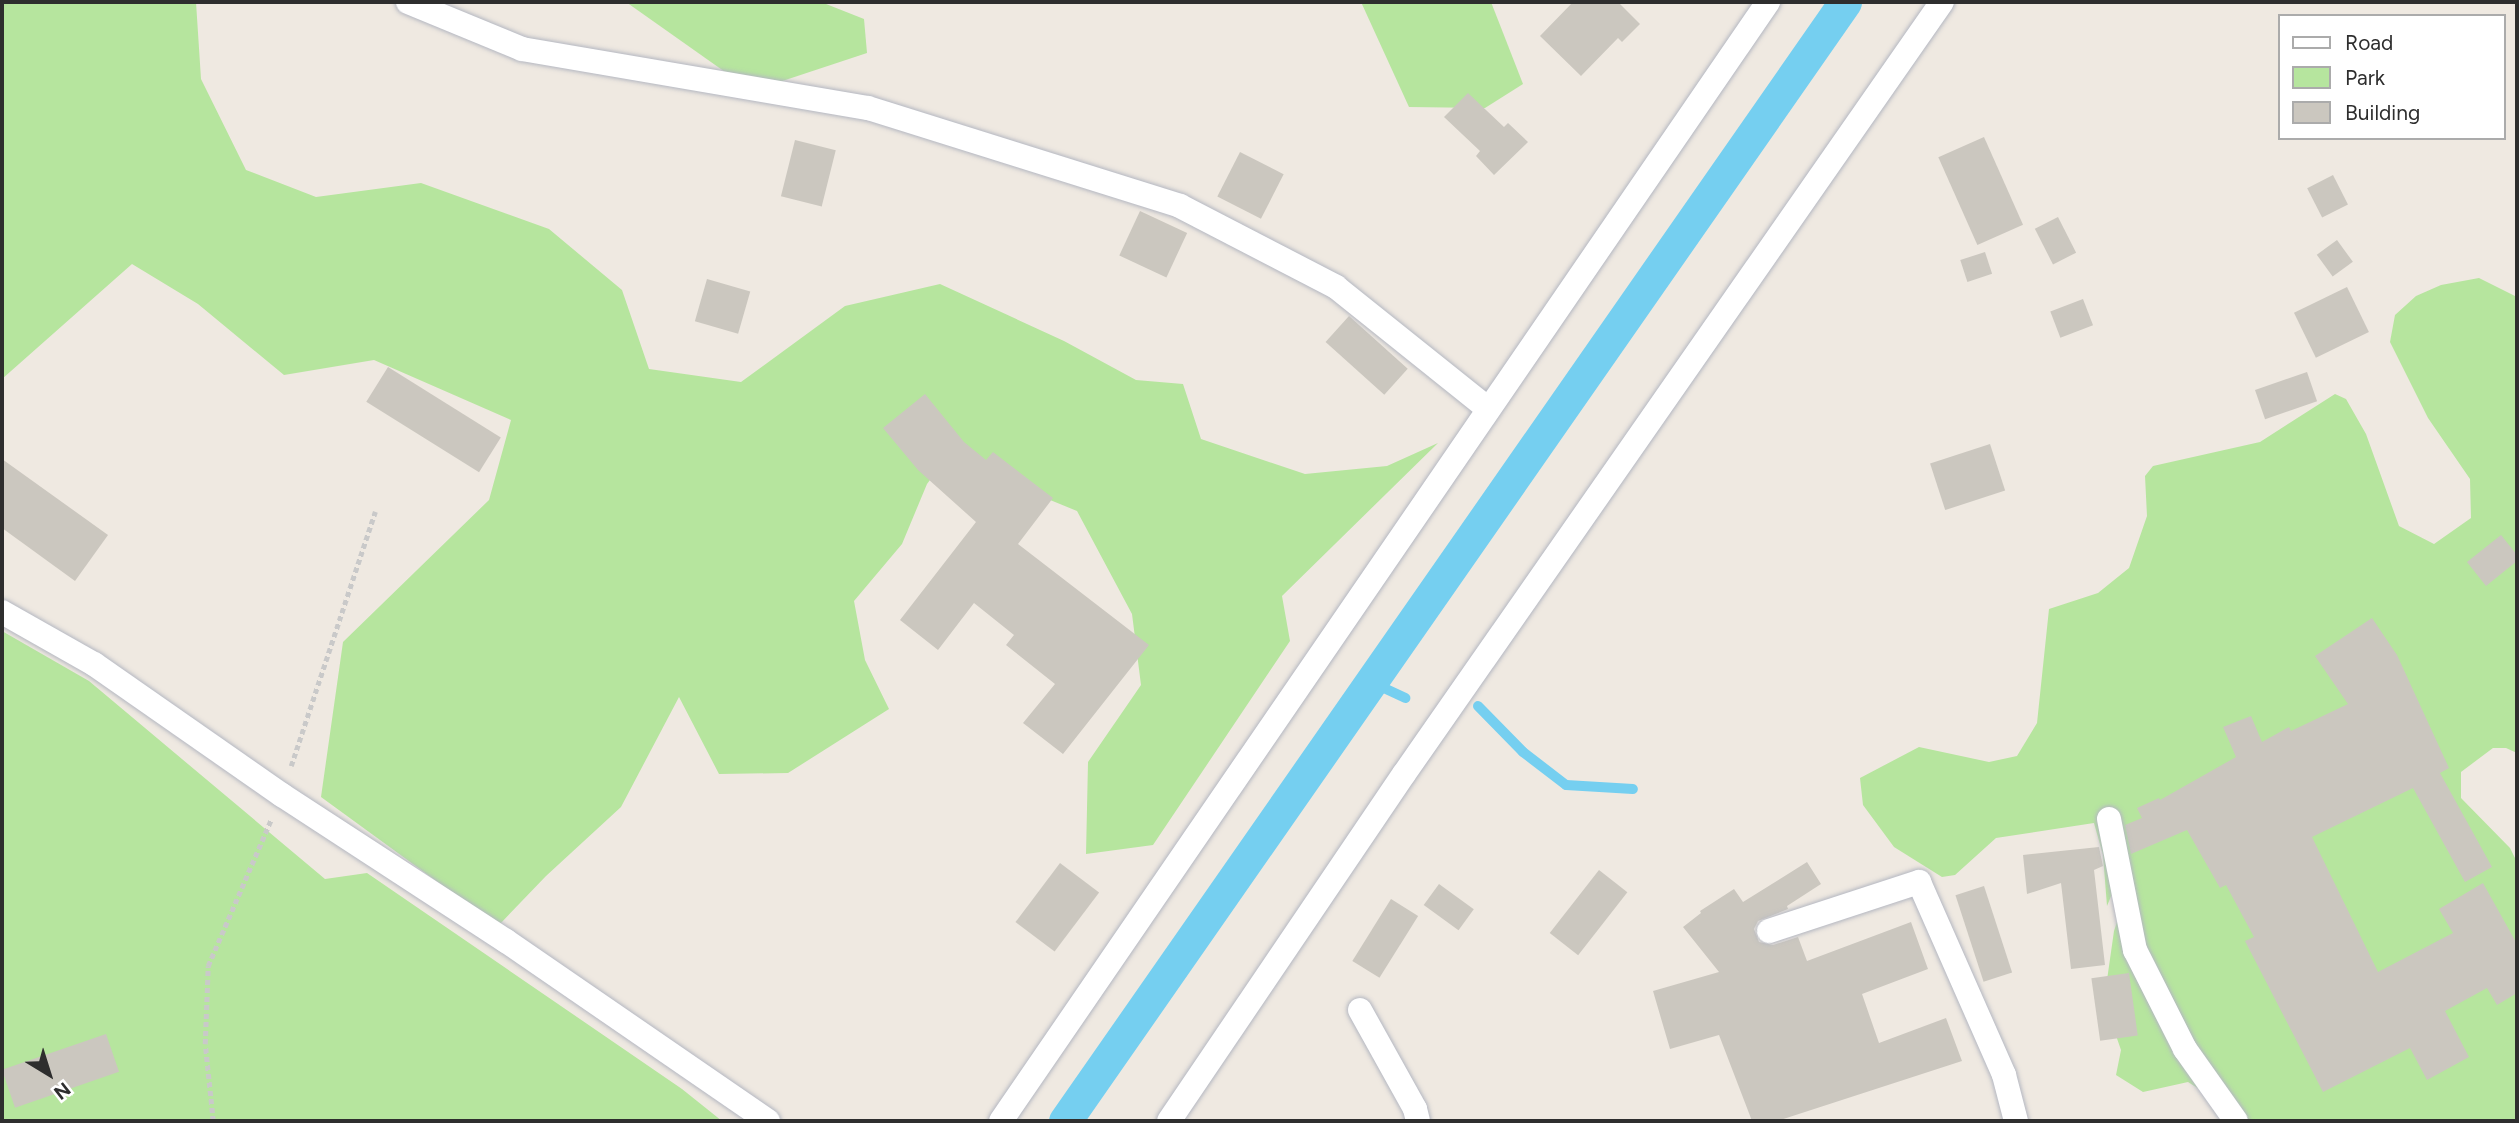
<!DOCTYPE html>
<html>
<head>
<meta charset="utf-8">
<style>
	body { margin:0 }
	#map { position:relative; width:2519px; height:1123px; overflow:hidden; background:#efe9e1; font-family:Figtree,sans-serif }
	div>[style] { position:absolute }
	.green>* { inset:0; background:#b6e59e }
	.stream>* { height:10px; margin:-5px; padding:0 5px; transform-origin:5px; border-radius:5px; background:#75cff0 }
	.canal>* { height:33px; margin:-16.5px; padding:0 16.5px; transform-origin:16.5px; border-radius:16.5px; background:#75cff0 }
	.building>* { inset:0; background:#cbc7bf; transform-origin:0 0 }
	.path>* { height:4.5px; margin-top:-2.25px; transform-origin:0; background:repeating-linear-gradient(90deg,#c9c9c9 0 5px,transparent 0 8.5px) }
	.roads { filter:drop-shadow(0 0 2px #b4b7c1) drop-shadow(0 0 2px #b4b7c1) }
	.minor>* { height:24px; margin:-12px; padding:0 12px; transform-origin:12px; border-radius:12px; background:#fff }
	span { translate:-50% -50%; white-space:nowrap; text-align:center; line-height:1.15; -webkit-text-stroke:5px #fff; paint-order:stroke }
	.frame { position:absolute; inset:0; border:4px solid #2e2e2e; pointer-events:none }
	.legend { position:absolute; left:2278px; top:14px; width:228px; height:126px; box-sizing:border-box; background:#fff; border:2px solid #ababab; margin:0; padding:9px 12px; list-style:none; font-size:21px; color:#2e2e2e }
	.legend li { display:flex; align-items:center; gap:14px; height:35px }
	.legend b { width:35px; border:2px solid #ababab }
	.north { position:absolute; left:14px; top:1039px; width:70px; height:70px; -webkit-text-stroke:5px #fff; paint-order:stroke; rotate:142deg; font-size:19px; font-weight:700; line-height:28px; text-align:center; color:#2e2e2e }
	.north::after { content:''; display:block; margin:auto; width:24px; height:32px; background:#2e2e2e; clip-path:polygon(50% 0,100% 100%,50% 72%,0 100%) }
</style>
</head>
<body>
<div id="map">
	<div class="green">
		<i style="clip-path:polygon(2px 2px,196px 2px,201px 79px,246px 170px,316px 197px,421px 183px,549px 229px,622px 290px,649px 369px,741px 382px,845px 306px,940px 284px,1064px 341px,1136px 380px,1183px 384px,1201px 439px,1305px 474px,1387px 466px,1438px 443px,1282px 596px,1290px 641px,1153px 845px,1086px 854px,1088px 762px,1141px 685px,1132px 614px,1077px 511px,1011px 484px,955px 446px,927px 484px,902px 544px,854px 601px,865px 660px,889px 709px,788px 773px,719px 774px,679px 697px,621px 807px,546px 876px,498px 926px,321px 797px,343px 642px,489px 500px,511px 420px,374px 360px,284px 375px,198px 304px,132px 264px,2px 379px)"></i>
		<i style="clip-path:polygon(626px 2px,821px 2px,864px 19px,867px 53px,752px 91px)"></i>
		<i style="clip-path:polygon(1361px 2px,1491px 2px,1523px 84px,1485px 108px,1409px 107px)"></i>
		<i style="clip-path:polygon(2479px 278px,2517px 297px,2517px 753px,2506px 748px,2493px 748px,2461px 772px,2461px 798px,2510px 848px,2517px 862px,2517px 1121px,2225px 1121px,2210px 1096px,2188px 1082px,2143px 1092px,2116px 1075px,2121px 1050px,2104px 1001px,2114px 931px,2126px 894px,2114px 889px,2107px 906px,2103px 855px,2094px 823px,1996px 838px,1955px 875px,1942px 877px,1894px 847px,1863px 805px,1860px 778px,1919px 747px,1989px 762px,2017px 756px,2037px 723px,2049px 609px,2098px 593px,2129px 568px,2147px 516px,2145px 476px,2153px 466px,2260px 442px,2335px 394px,2346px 399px,2366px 434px,2399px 526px,2434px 544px,2471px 518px,2470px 479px,2428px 418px,2390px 342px,2395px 315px,2416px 296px,2441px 285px)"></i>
		<i style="clip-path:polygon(2px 631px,89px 681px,325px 879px,367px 873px,682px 1089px,722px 1121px,2px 1121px)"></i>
	</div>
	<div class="stream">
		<i style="left:1371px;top:682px;width:38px;rotate:25deg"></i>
		<i style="left:1478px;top:706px;width:64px;rotate:45.6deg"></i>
		<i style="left:1523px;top:752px;width:54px;rotate:37.5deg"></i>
		<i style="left:1566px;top:785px;width:67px;rotate:3.4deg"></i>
	</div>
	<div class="canal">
		<i style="left:1065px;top:1121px;width:1364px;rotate:-55.12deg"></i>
	</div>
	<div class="building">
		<i style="clip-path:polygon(1573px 2px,1618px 2px,1640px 24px,1622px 42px,1618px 38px,1581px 76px,1540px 36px)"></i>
		<i style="clip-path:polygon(1468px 93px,1504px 127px,1508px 123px,1528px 142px,1494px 175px,1476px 156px,1480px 151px,1444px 117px)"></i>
		<i style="left:1984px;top:137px;width:96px;height:50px;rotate:66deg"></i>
		<i style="left:795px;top:140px;width:42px;height:58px;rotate:14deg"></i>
		<i style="left:1240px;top:152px;width:49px;height:50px;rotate:27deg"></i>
		<i style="left:2333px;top:175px;width:33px;height:29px;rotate:63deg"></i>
		<i style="left:1140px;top:211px;width:52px;height:49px;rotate:25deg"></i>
		<i style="left:2058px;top:217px;width:40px;height:26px;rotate:63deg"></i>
		<i style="left:2337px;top:240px;width:27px;height:25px;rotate:54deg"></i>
		<i style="left:1985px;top:252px;width:23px;height:26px;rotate:72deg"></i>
		<i style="left:707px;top:279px;width:45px;height:44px;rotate:16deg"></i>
		<i style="left:2347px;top:287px;width:50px;height:59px;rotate:64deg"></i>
		<i style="left:2083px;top:299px;width:28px;height:35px;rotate:69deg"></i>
		<i style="left:1349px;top:316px;width:79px;height:35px;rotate:42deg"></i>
		<i style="left:388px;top:367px;width:133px;height:41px;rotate:32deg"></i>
		<i style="left:2307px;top:372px;width:31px;height:55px;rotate:71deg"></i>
		<i style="clip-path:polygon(925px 394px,964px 442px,986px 460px,993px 452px,1053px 498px,1018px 544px,1149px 645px,1063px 754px,1023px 723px,1055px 684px,1006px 645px,1014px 635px,974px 603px,938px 650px,900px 620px,976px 522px,918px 470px,883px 428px)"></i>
		<i style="left:1990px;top:444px;width:49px;height:63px;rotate:72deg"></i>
		<i style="clip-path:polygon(2px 459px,108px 535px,75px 581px,2px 528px)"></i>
		<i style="clip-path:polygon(2501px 535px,2517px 555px,2517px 561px,2486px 586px,2467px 562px)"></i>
		<i style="clip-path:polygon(2372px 618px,2397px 655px,2449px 768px,2440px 773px,2492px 867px,2465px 882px,2413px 788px,2312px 837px,2378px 972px,2453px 933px,2439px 909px,2483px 883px,2517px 944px,2517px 993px,2497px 1005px,2487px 988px,2445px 1011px,2469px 1057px,2427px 1080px,2410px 1048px,2323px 1092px,2245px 941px,2254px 937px,2226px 885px,2220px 888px,2187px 830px,2131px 854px,2125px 825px,2142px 818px,2137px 808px,2159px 798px,2160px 800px,2236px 757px,2223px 727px,2251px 716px,2262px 742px,2289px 727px,2291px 731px,2348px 704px,2315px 656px)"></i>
		<i style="clip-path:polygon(2099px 847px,2103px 866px,2094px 870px,2105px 965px,2071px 969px,2061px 883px,2027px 894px,2023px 855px)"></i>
		<i style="clip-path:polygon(1807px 862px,1821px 884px,1787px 906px,1788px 909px,1758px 921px,1754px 929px,1759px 942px,1773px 945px,1798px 937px,1807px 961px,1911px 922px,1928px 969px,1862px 994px,1879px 1043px,1946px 1018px,1962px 1061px,1777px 1121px,1752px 1121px,1719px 1035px,1670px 1049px,1653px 991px,1719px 972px,1683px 927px,1701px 913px,1700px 911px,1734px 889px,1743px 902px)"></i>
		<i style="left:1060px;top:863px;width:49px;height:74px;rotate:37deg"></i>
		<i style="left:1599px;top:870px;width:36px;height:80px;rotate:38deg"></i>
		<i style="left:1439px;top:884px;width:43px;height:26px;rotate:36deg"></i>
		<i style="left:1984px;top:886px;width:91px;height:30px;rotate:72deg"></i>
		<i style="left:1391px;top:899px;width:32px;height:73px;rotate:32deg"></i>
		<i style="left:2129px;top:973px;width:63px;height:38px;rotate:82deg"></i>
		<i style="left:106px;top:1034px;width:40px;height:110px;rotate:71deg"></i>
	</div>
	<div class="path">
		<i style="left:291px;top:766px;width:268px;rotate:-71.7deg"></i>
		<i style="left:213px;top:1121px;width:77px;rotate:-95.9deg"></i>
		<i style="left:205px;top:1044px;width:78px;rotate:-87.8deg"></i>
		<i style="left:208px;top:966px;width:159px;rotate:-66.7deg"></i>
	</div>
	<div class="roads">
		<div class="minor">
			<i style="left:408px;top:2px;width:123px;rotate:22.4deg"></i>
			<i style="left:522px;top:49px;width:351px;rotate:9.7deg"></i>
			<i style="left:868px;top:108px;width:327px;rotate:17.4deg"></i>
			<i style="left:1180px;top:206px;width:176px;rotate:27.4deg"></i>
			<i style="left:1336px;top:287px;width:193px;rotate:38.7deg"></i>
			<i style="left:2px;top:612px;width:106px;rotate:29.5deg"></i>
			<i style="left:94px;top:664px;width:229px;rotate:34.9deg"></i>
			<i style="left:282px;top:795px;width:267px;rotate:33.1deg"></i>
			<i style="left:506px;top:941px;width:318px;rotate:34.5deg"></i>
			<i style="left:2109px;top:819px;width:134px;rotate:78.8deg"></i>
			<i style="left:2135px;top:950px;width:111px;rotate:63.2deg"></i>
			<i style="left:2185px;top:1049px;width:88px;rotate:54.7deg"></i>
			<i style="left:1769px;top:931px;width:158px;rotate:-18.1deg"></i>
			<i style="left:1919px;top:882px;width:211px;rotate:66.2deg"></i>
			<i style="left:2004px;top:1075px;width:48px;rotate:75.4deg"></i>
			<i style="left:1360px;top:1010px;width:113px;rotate:60.9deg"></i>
			<i style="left:1415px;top:1109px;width:12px;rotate:76deg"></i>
			<i style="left:1001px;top:1121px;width:1357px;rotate:-55.57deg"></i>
			<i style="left:1169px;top:1121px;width:419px;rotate:-55.9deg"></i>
			<i style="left:1404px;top:774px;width:941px;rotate:-55.13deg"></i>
		</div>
	</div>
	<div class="frame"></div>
	<ul class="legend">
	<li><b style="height:9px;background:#fff"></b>Road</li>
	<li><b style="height:19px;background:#b6e59e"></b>Park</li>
	<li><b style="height:19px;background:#cbc7bf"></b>Building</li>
	</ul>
	<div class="north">N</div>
</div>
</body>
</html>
